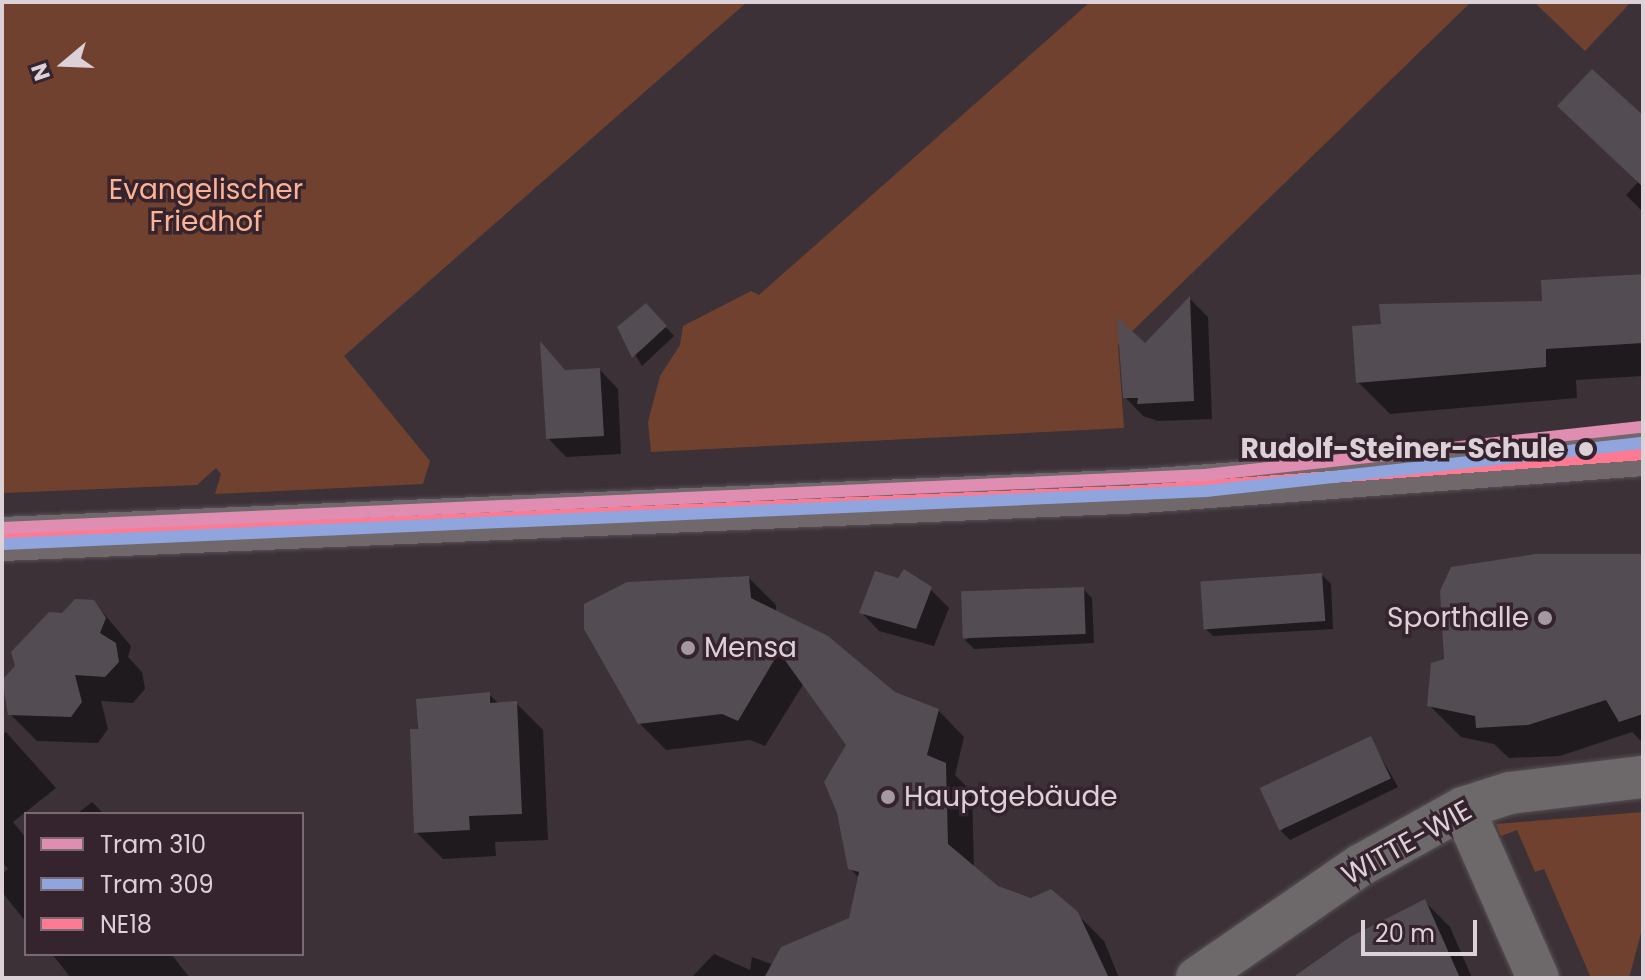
<!DOCTYPE html>
<html>
<head>
<meta charset="utf-8">
<style>
	body { margin:0 }
	#map { position:relative; width:1645px; height:980px; overflow:hidden; background:#3b3137; font-family:Poppins,sans-serif }
	div>[style] { position:absolute }
	.green>* { inset:0; background:#71412f }
	.shadow>* { inset:0; background:#0007 }
	.building>* { inset:0; background:#534c52; transform-origin:0 0 }
	.roads { filter:drop-shadow(0 0 2px #574f54) drop-shadow(0 0 2px #574f54) }
	.street>* { height:42px; margin:-21px; padding:0 21px; transform-origin:21px; border-radius:21px; background:#6d696a }
	.primary>* { height:44px; margin:-22px; padding:0 22px; transform-origin:22px; border-radius:22px; background:#70686b }
	.bus-1>* { height:12px; margin:-6px; padding:0 6px; transform-origin:6px; border-radius:6px; background:#fe7a93 }
	.tram-1>* { height:12px; margin:-6px; padding:0 6px; transform-origin:6px; border-radius:6px; background:#df8db1 }
	.tram-2>* { height:12px; margin:-6px; padding:0 6px; transform-origin:6px; border-radius:6px; background:#90a4dd }
	.dots>* { width:22px; height:22px; translate:-50% -50%; box-sizing:border-box; border:4px solid #35232e; border-radius:50% }
	span { translate:-50% -50%; white-space:nowrap; text-align:center; line-height:1.15; -webkit-text-stroke:7px #35232e; paint-order:stroke }
	.park-label { font-size:28px; color:#fdb294 }
	.stop-label { font-size:28px; color:#ddd1d8; font-weight:700 }
	.right { translate:-100% -50%; text-align:right }
	.poi-label { font-size:28px; color:#ddd1d8 }
	.left { translate:0 -50%; text-align:left }
	.street-label { font-size:28px; color:#ddd1d8 }
	.frame { position:absolute; inset:0; border:4px solid #ddd1d8; pointer-events:none }
	.legend { position:absolute; left:24px; top:812px; width:280px; height:144px; box-sizing:border-box; background:#35232e; border:2px solid #786972; margin:0; padding:10px 14px; list-style:none; font-size:24px; color:#ddd1d8 }
	.legend li { display:flex; align-items:center; gap:16px; height:40px }
	.legend b { width:40px; border:2px solid #786972 }
	.north { position:absolute; left:24px; top:24px; width:80px; height:80px; -webkit-text-stroke:6px #35232e; paint-order:stroke; rotate:251deg; font-size:22px; font-weight:700; line-height:32px; text-align:center; color:#ddd1d8 }
	.north::after { content:''; display:block; margin:auto; width:28px; height:36px; background:#ddd1d8; clip-path:polygon(50% 0,100% 100%,50% 72%,0 100%) }
	.scale { position:absolute; left:1361px; top:920px; width:116px; height:36px; box-sizing:border-box; border:4px solid #ddd1d8; border-top:0; padding-left:10px; font-size:24px; line-height:28px; white-space:nowrap; color:#ddd1d8; -webkit-text-stroke:6px #35232e; paint-order:stroke }
</style>
</head>
<body>
<div id="map">
	<div class="green">
		<i style="clip-path:polygon(2px 2px,747px 2px,344px 356px,430px 461px,423px 484px,215px 494px,221px 474px,216px 468px,197px 485px,2px 493px)"></i>
		<i style="clip-path:polygon(1090px 2px,1471px 2px,1118px 345px,1124px 428px,651px 452px,648px 422px,660px 376px,680px 345px,683px 326px,751px 291px,759px 295px)"></i>
		<i style="clip-path:polygon(1534px 2px,1631px 2px,1585px 51px)"></i>
		<i style="clip-path:polygon(1643px 812px,1643px 926px,1629px 978px,1591px 978px,1544px 869px,1535px 872px,1517px 830px,1501px 836px,1496px 824px)"></i>
	</div>
	<div class="shadow">
		<i style="clip-path:polygon(1643px 118px,1643px 212px,1626px 195px,1639px 181px)"></i>
		<i style="clip-path:polygon(1643px 274px,1643px 376px,1576px 380px,1577px 398px,1390px 414px,1358px 382px,1544px 303px,1543px 281px)"></i>
		<i style="clip-path:polygon(1190px 299px,1208px 317px,1212px 419px,1158px 421px,1143px 416px,1125px 397px)"></i>
		<i style="clip-path:polygon(646px 305px,674px 336px,642px 366px,619px 327px)"></i>
		<i style="clip-path:polygon(542px 346px,567px 372px,600px 370px,618px 389px,621px 454px,566px 457px,548px 438px)"></i>
		<i style="clip-path:polygon(1643px 560px,1643px 743px,1632px 732px,1560px 756px,1509px 758px,1494px 744px,1461px 737px,1429px 705px)"></i>
		<i style="clip-path:polygon(1322px 575px,1331px 584px,1333px 629px,1213px 636px,1204px 627px)"></i>
		<i style="clip-path:polygon(749px 578px,776px 605px,776px 612px,894px 694px,938px 710px,964px 737px,955px 775px,972px 792px,974px 868px,997px 887px,1076px 913px,1104px 941px,1119px 978px,691px 978px,714px 954px,750px 970px,752px 957px,774px 965px,851px 920px,860px 879px,850px 868px,848px 745px,804px 683px,765px 746px,750px 740px,666px 750px,639px 723px)"></i>
		<i style="clip-path:polygon(930px 589px,949px 608px,934px 646px,879px 631px,861px 612px)"></i>
		<i style="clip-path:polygon(1083px 589px,1092px 598px,1094px 643px,974px 649px,965px 640px)"></i>
		<i style="clip-path:polygon(94px 602px,131px 646px,128px 657px,142px 672px,145px 689px,133px 703px,101px 701px,108px 729px,98px 743px,37px 741px,10px 714px,63px 615px)"></i>
		<i style="clip-path:polygon(489px 694px,499px 704px,516px 703px,543px 730px,548px 840px,495px 842px,496px 856px,443px 859px,416px 832px,418px 700px)"></i>
		<i style="clip-path:polygon(6px 732px,56px 788px,13px 822px,26px 838px,26px 922px,2px 892px,2px 874px,8px 869px,2px 862px,2px 735px)"></i>
		<i style="clip-path:polygon(1370px 738px,1398px 787px,1290px 840px,1281px 831px)"></i>
		<i style="clip-path:polygon(92px 802px,104px 814px,77px 814px)"></i>
		<i style="clip-path:polygon(1425px 902px,1450px 927px,1472px 978px,1295px 978px)"></i>
		<i style="clip-path:polygon(52px 954px,171px 954px,190px 978px,71px 978px)"></i>
	</div>
	<div class="building">
		<i style="clip-path:polygon(1592px 69px,1643px 115px,1643px 187px,1557px 106px)"></i>
		<i style="clip-path:polygon(1643px 274px,1643px 343px,1546px 349px,1546px 367px,1356px 383px,1352px 326px,1381px 324px,1379px 304px,1542px 301px,1541px 280px)"></i>
		<i style="clip-path:polygon(1190px 296px,1194px 401px,1137px 404px,1138px 398px,1123px 398px,1117px 317px,1145px 343px)"></i>
		<i style="clip-path:polygon(646px 303px,667px 326px,632px 358px,617px 327px)"></i>
		<i style="clip-path:polygon(540px 341px,565px 370px,600px 368px,604px 436px,546px 439px)"></i>
		<i style="clip-path:polygon(1535px 554px,1643px 554px,1643px 714px,1619px 722px,1606px 700px,1528px 725px,1476px 728px,1475px 716px,1427px 706px,1431px 663px,1444px 659px,1440px 591px,1451px 567px)"></i>
		<i style="clip-path:polygon(904px 569px,932px 587px,916px 629px,859px 613px,875px 571px,898px 578px)"></i>
		<i style="left:1322px;top:573px;width:48px;height:122px;rotate:86deg"></i>
		<i style="clip-path:polygon(749px 576px,751px 598px,828px 636px,895px 692px,939px 709px,927px 755px,946px 763px,948px 844px,998px 886px,1031px 898px,1051px 889px,1078px 912px,1109px 978px,764px 978px,781px 947px,849px 918px,859px 872px,848px 869px,837px 813px,824px 782px,846px 745px,779px 652px,738px 721px,722px 714px,638px 724px,584px 629px,584px 604px,627px 582px)"></i>
		<i style="left:1084px;top:587px;width:47px;height:123px;rotate:88deg"></i>
		<i style="clip-path:polygon(75px 599px,94px 600px,106px 618px,100px 633px,116px 643px,119px 662px,105px 677px,75px 675px,82px 702px,71px 717px,8px 715px,2px 680px,15px 666px,11px 652px,49px 612px,62px 613px)"></i>
		<i style="clip-path:polygon(490px 692px,490px 703px,517px 701px,522px 814px,469px 816px,470px 830px,414px 833px,410px 729px,418px 729px,416px 699px)"></i>
		<i style="left:1371px;top:736px;width:47px;height:123px;rotate:65deg"></i>
		<i style="clip-path:polygon(1425px 899px,1460px 978px,1292px 978px,1350px 937px)"></i>
	</div>
	<div class="roads">
		<div class="street">
			<i style="left:1463px;top:808px;width:186px;rotate:66.2deg"></i>
			<i style="left:1197px;top:978px;width:199px;rotate:-34.6deg"></i>
			<i style="left:1361px;top:865px;width:117px;rotate:-29.2deg"></i>
			<i style="left:1463px;top:808px;width:49px;rotate:-17.7deg"></i>
			<i style="left:1510px;top:793px;width:134px;rotate:-6.9deg"></i>
		</div>
		<div class="primary">
			<i style="left:2px;top:539px;width:1141px;rotate:-2.41deg"></i>
			<i style="left:1142px;top:491px;width:502px;rotate:-4.22deg"></i>
		</div>
	</div>
	<div class="bus-1">
		<i style="left:2px;top:539px;width:1141px;rotate:-2.41deg"></i>
		<i style="left:1142px;top:491px;width:502px;rotate:-4.22deg"></i>
	</div>
	<div class="tram-1">
		<i style="left:2px;top:528px;width:1204px;rotate:-2.52deg"></i>
		<i style="left:1205px;top:475px;width:441px;rotate:-6.3deg"></i>
	</div>
	<div class="tram-2">
		<i style="left:3px;top:544px;width:1204px;rotate:-2.52deg"></i>
		<i style="left:1206px;top:491px;width:440px;rotate:-6.3deg"></i>
	</div>
	<div class="dots">
		<i style="left:1586px;top:449px;background:#ddd1d8"></i>
		<i style="left:1545px;top:618px;background:#a499a0"></i>
		<i style="left:688px;top:648px;background:#a499a0"></i>
		<i style="left:888px;top:797px;background:#a499a0"></i>
	</div>
	<div class="park-label">
		<span style="left:206px;top:206px">Evangelischer<br>Friedhof</span>
	</div>
	<div class="stop-label">
		<span class="right" style="left:1565px;top:449px">Rudolf-Steiner-Schule</span>
	</div>
	<div class="poi-label">
		<span class="right" style="left:1529px;top:618px">Sporthalle</span>
		<span class="left" style="left:704px;top:648px">Mensa</span>
		<span class="left" style="left:904px;top:797px">Hauptgebäude</span>
	</div>
	<div class="street-label">
		<span style="left:1407px;top:843px;rotate:-29deg">WITTE-WIE</span>
	</div>
	<div class="frame"></div>
	<ul class="legend">
	<li><b style="height:10px;background:#df8db1"></b>Tram 310</li>
	<li><b style="height:10px;background:#90a4dd"></b>Tram 309</li>
	<li><b style="height:10px;background:#fe7a93"></b>NE18</li>
	</ul>
	<div class="north">N</div>
	<div class="scale">20 m</div>
</div>
</body>
</html>
